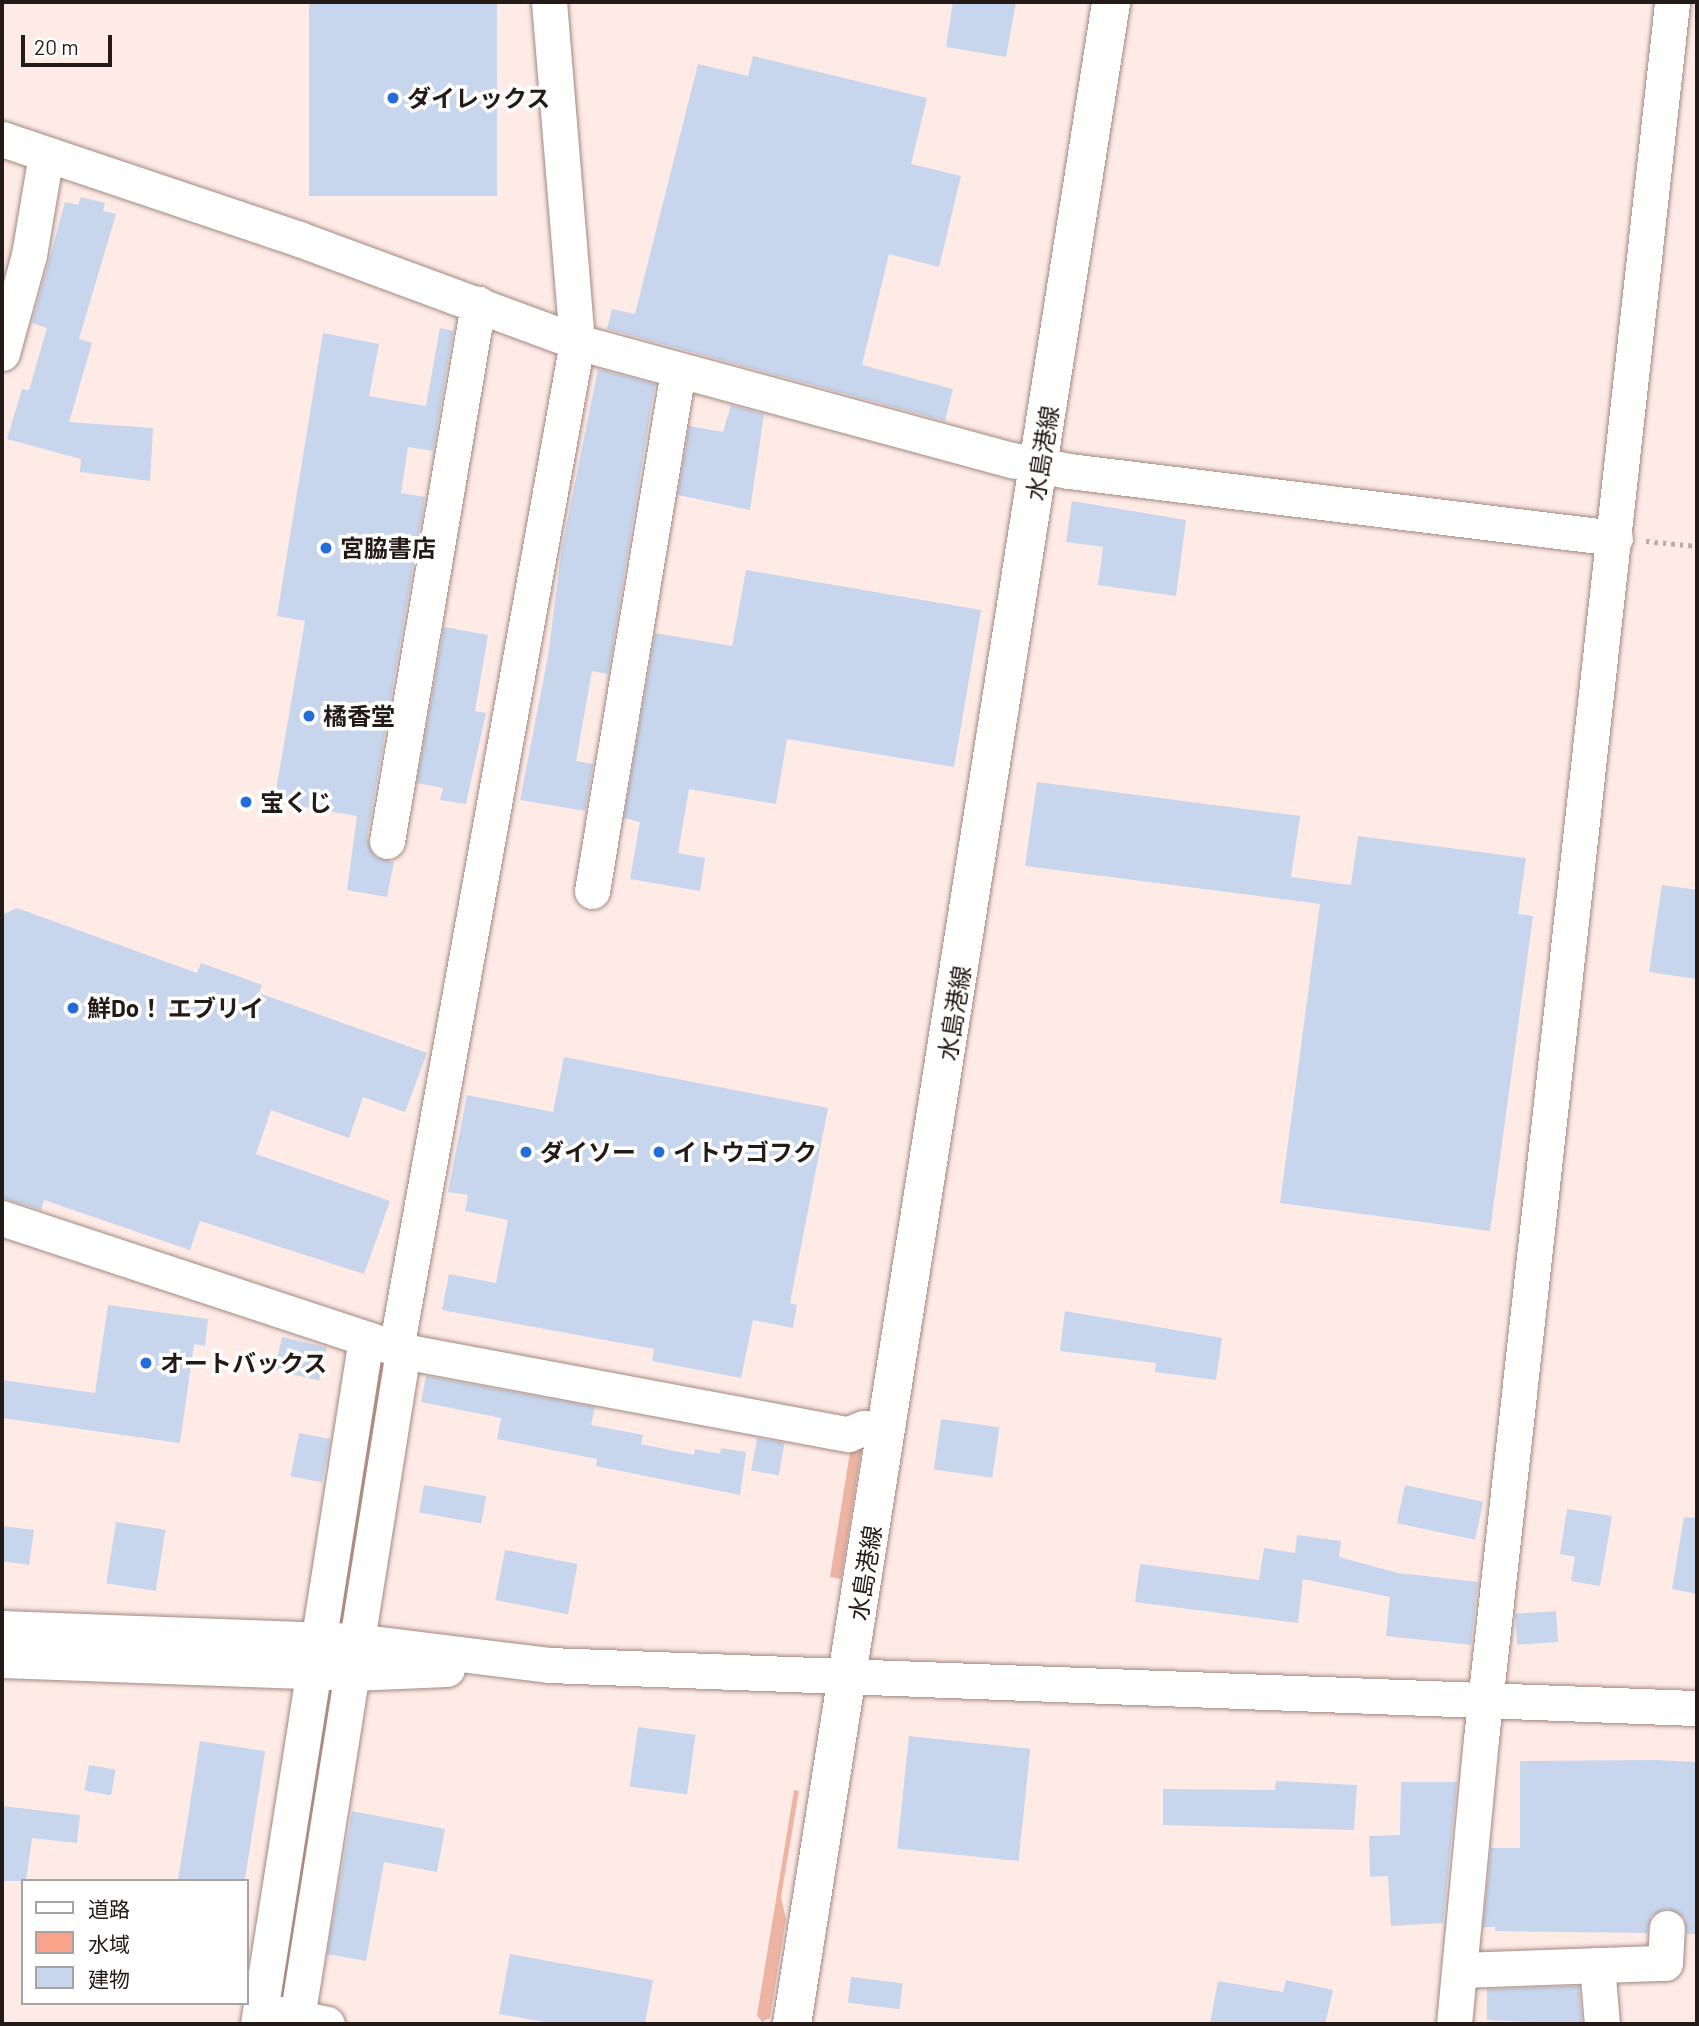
<!DOCTYPE html>
<html>
<head>
<meta charset="utf-8">
<style>
	body { margin:0 }
	#map { position:relative; width:1699px; height:2026px; overflow:hidden; background:#feebe6; font-family:Barlow,"Noto Sans JP",sans-serif }
	div>[style] { position:absolute }
	.green>* { inset:0; background:#edb4a4 }
	.water>* { inset:0; background:#faa38b }
	.building>* { inset:0; background:#c7d6ec; transform-origin:0 0 }
	.path>* { height:4.5px; margin-top:-2.25px; transform-origin:0; background:repeating-linear-gradient(90deg,#bcaca7 0 3.5px,transparent 0 8.5px) }
	.roads { filter:drop-shadow(0 0 2px #a38880) drop-shadow(0 0 2px #a38880) }
	.minor>* { height:35px; margin:-17.5px; padding:0 17.5px; transform-origin:17.5px; border-radius:17.5px; background:#fff }
	.major>* { height:38px; margin:-19px; padding:0 19px; transform-origin:19px; border-radius:19px; background:#fff }
	.dots>* { width:19px; height:19px; translate:-50% -50%; box-sizing:border-box; border:4px solid #fff; border-radius:50% }
	span { translate:-50% -50%; white-space:nowrap; text-align:center; line-height:1.15; -webkit-text-stroke:7px #fff; paint-order:stroke }
	.poi-label { font-size:24px; color:#241a17; font-weight:700 }
	.left { translate:0 -50%; text-align:left }
	.street-label { font-size:24px; color:#241a17 }
	.frame { position:absolute; inset:0; border:4px solid #241a17; pointer-events:none }
	.legend { position:absolute; left:21px; top:1879px; width:228px; height:126px; box-sizing:border-box; background:#fff; border:2px solid #a7a3a2; margin:0; padding:9px 12px; list-style:none; font-size:21px; color:#241a17 }
	.legend li { display:flex; align-items:center; gap:14px; height:35px }
	.legend b { width:35px; border:2px solid #a7a3a2 }
	.scale { position:absolute; left:21px; top:35px; width:91px; height:32px; box-sizing:border-box; border:4px solid #241a17; border-top:0; padding-left:9px; font-size:21px; line-height:24px; white-space:nowrap; color:#241a17; -webkit-text-stroke:5px #fff; paint-order:stroke }
</style>
</head>
<body>
<div id="map">
	<div class="green">
		<i style="clip-path:polygon(863px 1438px,841px 1579px,830px 1577px,850px 1452px)"></i>
		<i style="clip-path:polygon(794px 1790px,799px 1791px,781px 1897px,786px 1919px,770px 2018px,762px 2022px,757px 2015px)"></i>
	</div>
	<div class="water">
		<i style="clip-path:polygon(377px 1361px,387px 1363px,287px 2003px,272px 2000px)"></i>
	</div>
	<div class="building">
		<i style="left:309px;top:2px;width:188px;height:194px"></i>
		<i style="clip-path:polygon(953px 2px,1016px 2px,1006px 57px,946px 47px)"></i>
		<i style="clip-path:polygon(753px 56px,927px 98px,911px 164px,961px 176px,939px 267px,889px 254px,862px 365px,953px 389px,945px 421px,607px 329px,612px 309px,635px 314px,698px 64px,748px 76px)"></i>
		<i style="clip-path:polygon(81px 197px,105px 203px,103px 211px,116px 214px,79px 339px,92px 343px,69px 422px,153px 428px,150px 481px,80px 472px,81px 459px,7px 439px,22px 389px,29px 390px,47px 328px,32px 323px,65px 202px,78px 205px)"></i>
		<i style="clip-path:polygon(440px 328px,453px 331px,433px 451px,408px 447px,401px 493px,425px 497px,367px 838px,374px 856px,394px 862px,387px 897px,347px 890px,357px 816px,274px 802px,305px 621px,277px 616px,323px 333px,379px 344px,369px 396px,426px 406px)"></i>
		<i style="clip-path:polygon(598px 369px,655px 384px,608px 674px,592px 671px,576px 761px,593px 764px,585px 811px,520px 800px,548px 656px,562px 547px)"></i>
		<i style="clip-path:polygon(731px 405px,764px 414px,750px 510px,678px 495px,689px 426px,723px 432px)"></i>
		<i style="clip-path:polygon(1072px 501px,1186px 520px,1176px 596px,1098px 585px,1103px 547px,1066px 542px)"></i>
		<i style="clip-path:polygon(746px 570px,981px 610px,954px 767px,787px 739px,776px 804px,689px 789px,678px 853px,705px 858px,700px 891px,630px 879px,640px 822px,624px 818px,655px 633px,732px 646px)"></i>
		<i style="clip-path:polygon(444px 627px,488px 635px,475px 711px,486px 713px,466px 804px,440px 800px,443px 788px,417px 783px)"></i>
		<i style="clip-path:polygon(1037px 782px,1300px 816px,1291px 877px,1351px 885px,1358px 836px,1526px 858px,1518px 914px,1533px 916px,1490px 1231px,1280px 1203px,1320px 904px,1025px 866px)"></i>
		<i style="clip-path:polygon(1662px 885px,1697px 890px,1697px 979px,1649px 972px)"></i>
		<i style="clip-path:polygon(17px 908px,197px 973px,201px 963px,262px 985px,259px 993px,427px 1053px,405px 1112px,363px 1097px,349px 1138px,271px 1110px,256px 1154px,390px 1201px,364px 1274px,200px 1221px,190px 1250px,44px 1200px,41px 1210px,2px 1198px,2px 915px)"></i>
		<i style="clip-path:polygon(564px 1057px,828px 1108px,790px 1303px,797px 1305px,793px 1328px,753px 1320px,741px 1378px,652px 1361px,654px 1349px,442px 1310px,449px 1274px,496px 1283px,508px 1220px,465px 1211px,468px 1195px,448px 1192px,467px 1095px,553px 1112px)"></i>
		<i style="clip-path:polygon(108px 1305px,208px 1319px,205px 1346px,194px 1344px,180px 1443px,2px 1418px,2px 1380px,95px 1393px)"></i>
		<i style="clip-path:polygon(1065px 1311px,1222px 1338px,1216px 1380px,1155px 1372px,1156px 1363px,1060px 1351px)"></i>
		<i style="left:282px;top:1337px;width:46px;height:34px;rotate:13deg"></i>
		<i style="clip-path:polygon(426px 1376px,595px 1407px,591px 1425px,643px 1435px,641px 1444px,694px 1455px,695px 1449px,720px 1454px,721px 1448px,746px 1452px,740px 1495px,596px 1466px,597px 1459px,497px 1439px,501px 1418px,421px 1402px)"></i>
		<i style="left:941px;top:1419px;width:59px;height:51px;rotate:8deg"></i>
		<i style="left:299px;top:1433px;width:32px;height:44px;rotate:11deg"></i>
		<i style="left:757px;top:1438px;width:28px;height:33px;rotate:10deg"></i>
		<i style="left:424px;top:1485px;width:63px;height:28px;rotate:10deg"></i>
		<i style="left:1405px;top:1485px;width:80px;height:39px;rotate:12deg"></i>
		<i style="clip-path:polygon(1567px 1509px,1612px 1516px,1600px 1586px,1571px 1581px,1575px 1557px,1560px 1554px)"></i>
		<i style="clip-path:polygon(1684px 1517px,1697px 1518px,1697px 1594px,1672px 1589px)"></i>
		<i style="left:116px;top:1522px;width:50px;height:62px;rotate:9deg"></i>
		<i style="clip-path:polygon(2px 1526px,34px 1530px,29px 1565px,2px 1561px)"></i>
		<i style="clip-path:polygon(1297px 1535px,1341px 1541px,1339px 1557px,1398px 1573px,1478px 1582px,1471px 1645px,1386px 1636px,1390px 1597px,1303px 1579px,1298px 1623px,1135px 1602px,1140px 1564px,1259px 1580px,1264px 1548px,1295px 1553px)"></i>
		<i style="left:505px;top:1550px;width:74px;height:51px;rotate:11deg"></i>
		<i style="left:1556px;top:1611px;width:31px;height:41px;rotate:86deg"></i>
		<i style="left:638px;top:1727px;width:58px;height:60px;rotate:8deg"></i>
		<i style="left:909px;top:1736px;width:122px;height:113px;rotate:6deg"></i>
		<i style="left:200px;top:1741px;width:66px;height:142px;rotate:9deg"></i>
		<i style="clip-path:polygon(1657px 1760px,1697px 1762px,1697px 1934px,1687px 1934px,1685px 1918px,1667px 1908px,1651px 1916px,1647px 1933px,1495px 1931px,1495px 1927px,1483px 1927px,1491px 1848px,1520px 1848px,1520px 1761px)"></i>
		<i style="left:89px;top:1765px;width:27px;height:26px;rotate:10deg"></i>
		<i style="clip-path:polygon(1276px 1781px,1357px 1785px,1354px 1830px,1163px 1825px,1163px 1789px,1275px 1790px)"></i>
		<i style="clip-path:polygon(1401px 1782px,1457px 1782px,1443px 1923px,1391px 1926px,1388px 1876px,1370px 1877px,1369px 1836px,1400px 1835px)"></i>
		<i style="clip-path:polygon(2px 1806px,80px 1815px,77px 1843px,32px 1838px,26px 1881px,2px 1881px)"></i>
		<i style="clip-path:polygon(352px 1811px,445px 1829px,437px 1872px,384px 1862px,366px 1961px,327px 1954px)"></i>
		<i style="clip-path:polygon(510px 1954px,653px 1980px,645px 2024px,557px 2024px,499px 2014px)"></i>
		<i style="left:851px;top:1977px;width:52px;height:26px;rotate:7deg"></i>
		<i style="clip-path:polygon(1286px 1980px,1333px 1990px,1325px 2024px,1210px 2024px,1218px 1981px,1283px 1992px)"></i>
		<i style="clip-path:polygon(1579px 1986px,1582px 2024px,1487px 2020px,1487px 1989px)"></i>
	</div>
	<div class="path">
		<i style="left:1646px;top:541px;width:51px;rotate:5.6deg"></i>
	</div>
	<div class="roads">
		<div class="minor">
			<i style="left:2px;top:139px;width:313px;rotate:18.6deg"></i>
			<i style="left:299px;top:239px;width:296px;rotate:20.3deg"></i>
			<i style="left:577px;top:342px;width:451px;rotate:15.2deg"></i>
			<i style="left:1012px;top:460px;width:58px;rotate:10.9deg"></i>
			<i style="left:1069px;top:471px;width:550px;rotate:7deg"></i>
			<i style="left:2px;top:353px;width:102px;rotate:-74.6deg"></i>
			<i style="left:29px;top:255px;width:101px;rotate:-80.4deg"></i>
			<i style="left:387px;top:841px;width:545px;rotate:-80.38deg"></i>
			<i style="left:592px;top:891px;width:527px;rotate:-80.61deg"></i>
			<i style="left:2px;top:1218px;width:422px;rotate:18.3deg"></i>
			<i style="left:403px;top:1351px;width:453px;rotate:10.6deg"></i>
			<i style="left:848px;top:1434px;width:17px;rotate:-21deg"></i>
			<i style="left:864px;top:1428px;width:22px;rotate:8deg"></i>
			<i style="left:396px;top:1349px;width:1023px;rotate:-79.81deg"></i>
			<i style="left:577px;top:342px;width:341px;rotate:-94.7deg"></i>
			<i style="left:2px;top:1628px;width:354px;rotate:2.1deg"></i>
			<i style="left:356px;top:1641px;width:194px;rotate:7.1deg"></i>
			<i style="left:549px;top:1665px;width:1149px;rotate:2.15deg"></i>
			<i style="left:2px;top:1660px;width:349px;rotate:2.1deg"></i>
			<i style="left:351px;top:1673px;width:96px;rotate:-2.4deg"></i>
			<i style="left:1597px;top:1965px;width:59px;rotate:85.2deg"></i>
			<i style="left:1460px;top:1970px;width:205px;rotate:-2deg"></i>
			<i style="left:1665px;top:1963px;width:35px;rotate:-87deg"></i>
			<i style="left:274px;top:2013px;width:54px;rotate:11.7deg"></i>
			<i style="left:297px;top:2018px;width:675px;rotate:-80.97deg"></i>
			<i style="left:258px;top:2024px;width:694px;rotate:-81.05deg"></i>
			<i style="left:1454px;top:2024px;width:286px;rotate:-84.6deg"></i>
			<i style="left:1481px;top:1739px;width:1747px;rotate:-83.72deg"></i>
		</div>
		<div class="major">
			<i style="left:792px;top:2024px;width:2047px;rotate:-81.03deg"></i>
		</div>
	</div>
	<div class="dots">
		<i style="left:393px;top:98px;background:#246dd9"></i>
		<i style="left:326px;top:548px;background:#246dd9"></i>
		<i style="left:309px;top:716px;background:#246dd9"></i>
		<i style="left:246px;top:802px;background:#246dd9"></i>
		<i style="left:73px;top:1008px;background:#246dd9"></i>
		<i style="left:526px;top:1152px;background:#246dd9"></i>
		<i style="left:659px;top:1152px;background:#246dd9"></i>
		<i style="left:146px;top:1363px;background:#246dd9"></i>
	</div>
	<div class="poi-label">
		<span class="left" style="left:407px;top:98px">ダイレックス</span>
		<span class="left" style="left:340px;top:548px">宮脇書店</span>
		<span class="left" style="left:323px;top:716px">橘香堂</span>
		<span class="left" style="left:260px;top:802px">宝くじ</span>
		<span class="left" style="left:87px;top:1008px">鮮Do！ エブリイ</span>
		<span class="left" style="left:540px;top:1152px">ダイソー</span>
		<span class="left" style="left:673px;top:1152px">イトウゴフク</span>
		<span class="left" style="left:160px;top:1363px">オートバックス</span>
	</div>
	<div class="street-label">
		<span style="left:1042px;top:453px;rotate:-81deg">水島港線</span>
		<span style="left:954px;top:1013px;rotate:-81deg">水島港線</span>
		<span style="left:865px;top:1573px;rotate:-81deg">水島港線</span>
	</div>
	<div class="frame"></div>
	<ul class="legend">
	<li><b style="height:9px;background:#fff"></b>道路</li>
	<li><b style="height:19px;background:#faa38b"></b>水域</li>
	<li><b style="height:19px;background:#c7d6ec"></b>建物</li>
	</ul>
	<div class="scale">20 m</div>
</div>
</body>
</html>
